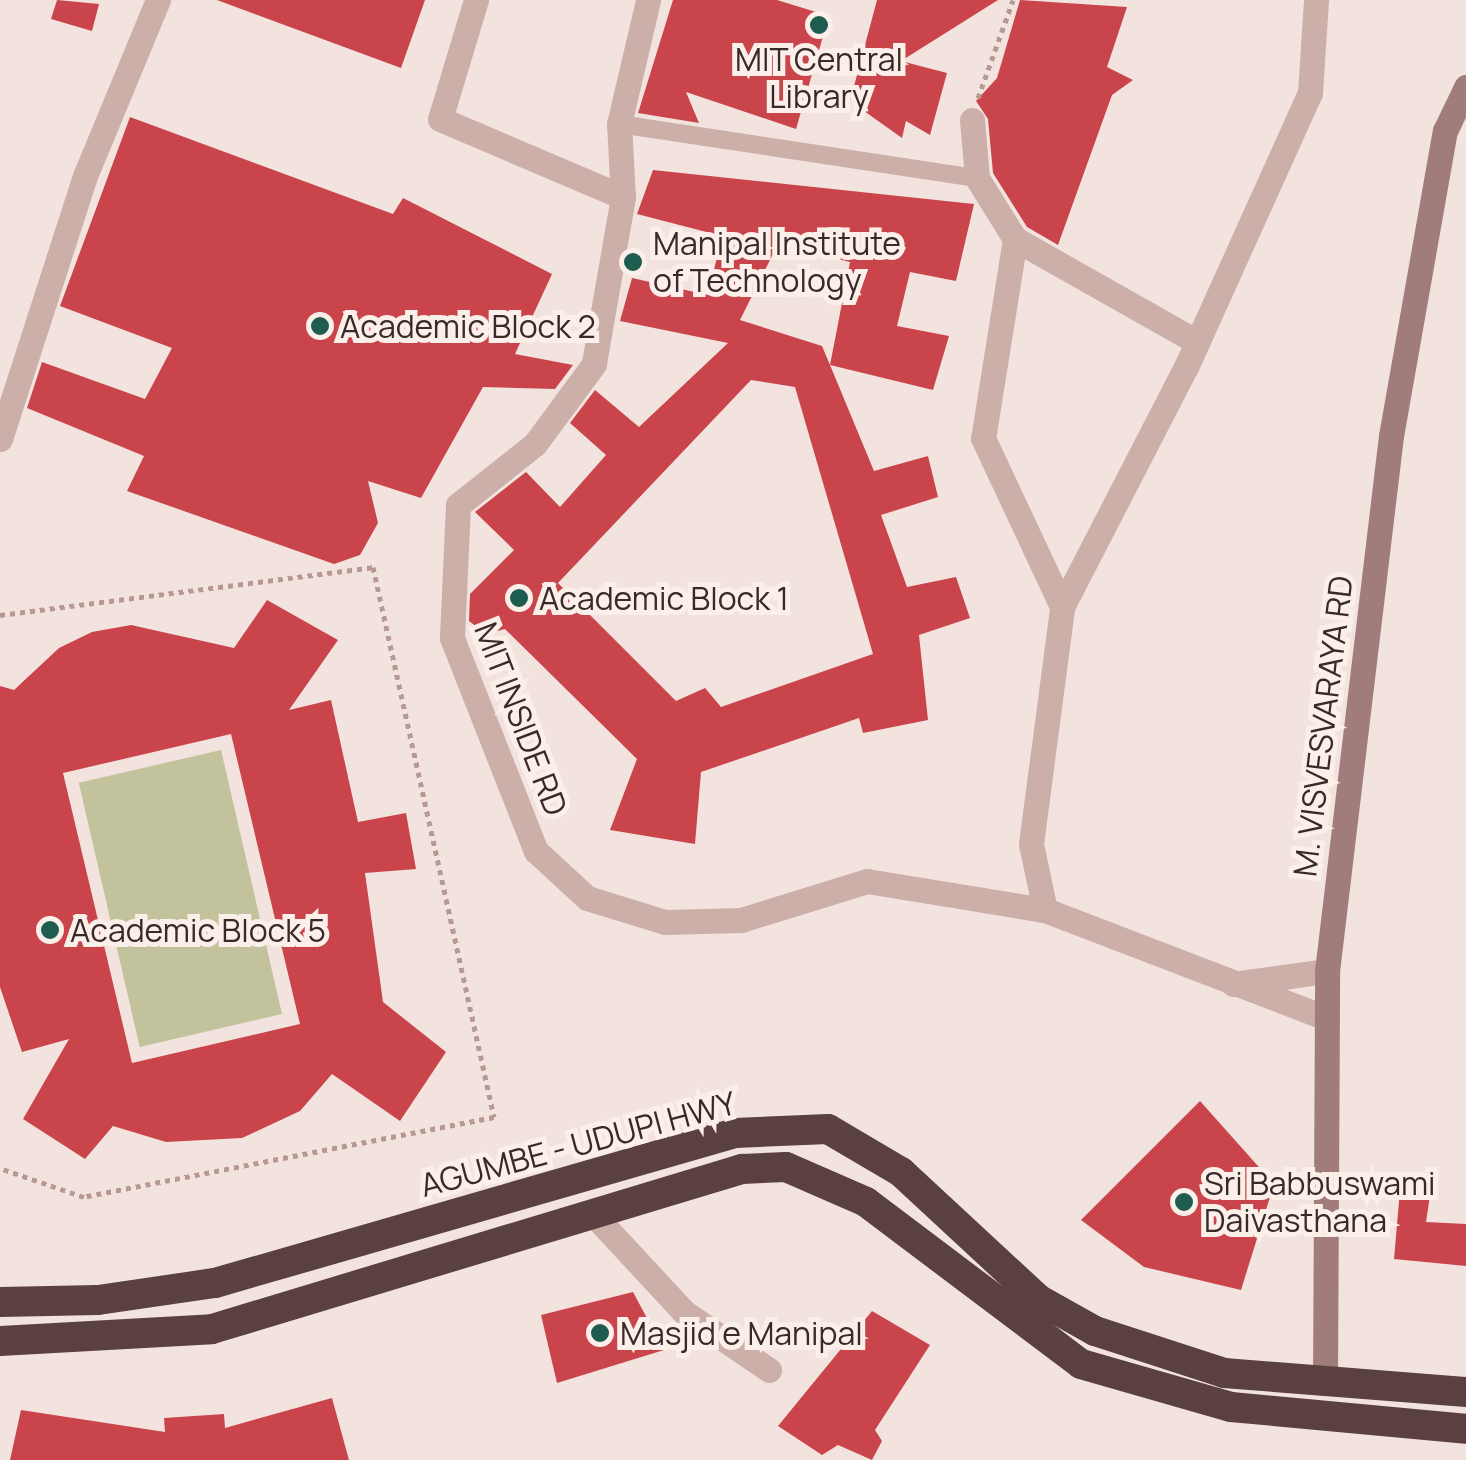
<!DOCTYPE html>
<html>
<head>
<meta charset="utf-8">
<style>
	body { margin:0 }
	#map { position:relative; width:1466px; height:1460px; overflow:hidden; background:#f3e3de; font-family:Manrope,sans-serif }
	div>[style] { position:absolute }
	.green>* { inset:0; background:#c2c39d; transform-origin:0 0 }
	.building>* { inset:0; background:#ca454b }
	.path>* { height:5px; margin-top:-2.5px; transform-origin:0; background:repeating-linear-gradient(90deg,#b89893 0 5px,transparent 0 10px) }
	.lane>* { height:18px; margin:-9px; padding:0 9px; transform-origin:9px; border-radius:9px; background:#ccafa9 }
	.street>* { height:25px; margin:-12.5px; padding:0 12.5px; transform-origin:12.5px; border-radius:12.5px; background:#ccafa9 }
	.secondary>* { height:25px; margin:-12.5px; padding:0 12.5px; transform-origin:12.5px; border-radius:12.5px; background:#a07d7a }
	.highway>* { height:30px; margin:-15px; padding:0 15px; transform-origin:15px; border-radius:15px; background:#5a4040 }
	.dots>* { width:28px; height:28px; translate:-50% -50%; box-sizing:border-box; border:5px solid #fbefea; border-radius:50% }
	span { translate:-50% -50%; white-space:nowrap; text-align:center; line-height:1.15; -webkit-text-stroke:10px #fbefea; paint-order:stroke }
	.poi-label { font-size:32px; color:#392929 }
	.left { translate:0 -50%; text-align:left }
	.street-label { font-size:32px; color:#392929 }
</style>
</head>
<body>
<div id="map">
	<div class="green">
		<i style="left:221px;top:750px;width:271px;height:146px;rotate:77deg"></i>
	</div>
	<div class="building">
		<i style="clip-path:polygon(57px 0,99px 4px,92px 31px,51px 19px)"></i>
		<i style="clip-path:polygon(217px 0,425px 0,401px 68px)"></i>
		<i style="clip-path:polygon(673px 0,777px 0,829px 16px,796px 129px,686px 92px,699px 123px,638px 113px)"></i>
		<i style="clip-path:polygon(877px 0,998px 0,901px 61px,947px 73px,930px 135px,906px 121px,902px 138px,850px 101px)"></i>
		<i style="clip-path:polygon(1020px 0,1127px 7px,1107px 67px,1133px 80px,1112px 95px,1058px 245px,1027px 227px,993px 173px,988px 119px,976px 101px,997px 78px)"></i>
		<i style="clip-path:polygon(130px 117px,393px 214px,403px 198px,552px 274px,515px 354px,573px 365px,555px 389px,483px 387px,421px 498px,368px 481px,378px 523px,360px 555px,334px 564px,127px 491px,144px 456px,27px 408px,42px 362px,145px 399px,172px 348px,60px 306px)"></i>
		<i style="clip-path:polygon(evenodd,653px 170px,974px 204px,956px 281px,910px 272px,897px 326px,949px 336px,933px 390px,830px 365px,874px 471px,928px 456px,938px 497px,881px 515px,907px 587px,956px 577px,970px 618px,919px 635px,928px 720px,863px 733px,859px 718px,701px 772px,695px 844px,610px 830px,637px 759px,505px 629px,486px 634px,469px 621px,470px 594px,514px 550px,475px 512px,526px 472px,560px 507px,606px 455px,570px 423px,595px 390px,639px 427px,728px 343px,620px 321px,632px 278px,708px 295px,722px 236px,637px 214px,653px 170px,778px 244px,850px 262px,830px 365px,822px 346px,740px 320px,778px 244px,653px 170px,751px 380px,795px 387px,873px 654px,721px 707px,705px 688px,676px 701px,558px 583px,751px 380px)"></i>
		<i style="clip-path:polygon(evenodd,267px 600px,338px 640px,289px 710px,331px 700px,358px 822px,406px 813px,416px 869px,365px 873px,383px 1002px,446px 1052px,400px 1121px,332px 1074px,300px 1111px,242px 1138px,166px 1142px,113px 1126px,85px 1159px,23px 1119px,69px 1039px,22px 1052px,0 987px,0 686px,14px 690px,59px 648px,92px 632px,131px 625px,234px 648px,267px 600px,231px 734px,300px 1024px,132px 1063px,63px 773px,231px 734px)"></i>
		<i style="clip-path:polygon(1200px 1101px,1274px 1184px,1241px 1290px,1144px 1267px,1081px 1220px)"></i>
		<i style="clip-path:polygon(1431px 1189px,1426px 1222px,1466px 1224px,1466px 1266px,1394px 1259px,1400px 1190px)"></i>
		<i style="clip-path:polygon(633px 1292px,664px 1350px,557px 1383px,541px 1315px)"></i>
		<i style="clip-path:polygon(872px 1311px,930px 1345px,875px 1430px,882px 1441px,872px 1460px,838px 1445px,822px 1455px,778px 1426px)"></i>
		<i style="clip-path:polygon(332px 1398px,349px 1460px,10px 1460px,21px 1410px,165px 1432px,164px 1418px,224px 1414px,225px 1428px)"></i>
	</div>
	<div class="path">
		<i style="left:978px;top:98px;width:104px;rotate:-70.3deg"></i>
		<i style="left:0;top:615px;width:376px;rotate:-7.3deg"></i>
		<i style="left:373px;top:567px;width:563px;rotate:77.59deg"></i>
		<i style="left:494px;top:1117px;width:418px;rotate:169deg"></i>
		<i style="left:84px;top:1197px;width:89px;rotate:-161deg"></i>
	</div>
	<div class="lane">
		<i style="left:619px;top:124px;width:362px;rotate:8.6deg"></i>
	</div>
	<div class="street">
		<i style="left:476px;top:0;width:124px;rotate:106.8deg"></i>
		<i style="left:440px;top:119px;width:199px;rotate:23.1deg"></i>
		<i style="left:623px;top:197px;width:169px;rotate:99.9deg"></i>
		<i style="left:594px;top:364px;width:99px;rotate:126.4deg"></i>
		<i style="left:535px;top:444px;width:98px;rotate:141.6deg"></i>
		<i style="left:458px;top:505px;width:133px;rotate:92.6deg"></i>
		<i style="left:452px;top:638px;width:229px;rotate:68.5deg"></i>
		<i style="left:536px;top:851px;width:69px;rotate:42.7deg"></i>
		<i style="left:587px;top:898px;width:82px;rotate:17.1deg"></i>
		<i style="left:665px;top:922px;width:76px;rotate:-1.5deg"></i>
		<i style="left:741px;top:920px;width:132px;rotate:-17.2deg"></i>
		<i style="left:867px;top:881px;width:180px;rotate:9.3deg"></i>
		<i style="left:1045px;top:910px;width:302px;rotate:21deg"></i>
		<i style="left:972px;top:120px;width:58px;rotate:85.1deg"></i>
		<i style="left:977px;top:178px;width:72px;rotate:58.1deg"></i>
		<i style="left:1015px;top:239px;width:202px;rotate:99.1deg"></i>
		<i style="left:983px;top:438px;width:187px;rotate:64.9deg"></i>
		<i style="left:623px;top:197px;width:73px;rotate:-93.1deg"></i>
		<i style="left:619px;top:124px;width:127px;rotate:-76.8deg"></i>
		<i style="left:1015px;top:239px;width:209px;rotate:29.5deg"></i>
		<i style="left:0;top:439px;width:276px;rotate:-72.1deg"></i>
		<i style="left:85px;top:176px;width:191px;rotate:-67.5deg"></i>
		<i style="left:1045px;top:910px;width:67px;rotate:-102deg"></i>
		<i style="left:1031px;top:844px;width:239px;rotate:-82.5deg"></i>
		<i style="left:1062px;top:607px;width:272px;rotate:-62.7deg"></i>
		<i style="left:1187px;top:365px;width:299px;rotate:-65.7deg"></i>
		<i style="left:1310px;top:93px;width:93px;rotate:-86.3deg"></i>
		<i style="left:1233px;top:984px;width:95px;rotate:-7.9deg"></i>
		<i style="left:593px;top:1214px;width:134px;rotate:47.1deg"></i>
		<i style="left:684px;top:1312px;width:103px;rotate:34.3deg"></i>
	</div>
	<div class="secondary">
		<i style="left:1325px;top:1383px;width:412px;rotate:-89.7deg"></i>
		<i style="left:1327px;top:971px;width:539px;rotate:-83.18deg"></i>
		<i style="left:1391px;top:436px;width:310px;rotate:-80deg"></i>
		<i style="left:1445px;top:131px;width:49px;rotate:-64.5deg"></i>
	</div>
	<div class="highway">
		<i style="left:0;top:1302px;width:98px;rotate:-1.2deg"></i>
		<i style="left:98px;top:1300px;width:118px;rotate:-8.3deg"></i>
		<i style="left:215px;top:1283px;width:541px;rotate:-16.09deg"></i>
		<i style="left:735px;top:1133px;width:93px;rotate:-2.5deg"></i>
		<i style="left:828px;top:1129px;width:85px;rotate:30.5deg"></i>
		<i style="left:901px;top:1172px;width:187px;rotate:42.8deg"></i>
		<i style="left:1038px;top:1299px;width:65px;rotate:29.3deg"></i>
		<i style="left:1095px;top:1331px;width:136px;rotate:18deg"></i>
		<i style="left:1224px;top:1373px;width:243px;rotate:4.5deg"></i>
		<i style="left:0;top:1341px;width:212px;rotate:-3.2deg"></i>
		<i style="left:212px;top:1329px;width:554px;rotate:-16.8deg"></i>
		<i style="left:742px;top:1169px;width:44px;rotate:-2.6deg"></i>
		<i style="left:786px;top:1167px;width:87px;rotate:23.6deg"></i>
		<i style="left:866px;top:1202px;width:269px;rotate:37deg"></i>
		<i style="left:1081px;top:1364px;width:156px;rotate:16deg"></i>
		<i style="left:1231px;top:1407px;width:236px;rotate:5.3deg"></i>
	</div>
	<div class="dots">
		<i style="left:819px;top:25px;background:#1d5c4e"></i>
		<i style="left:633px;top:262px;background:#1d5c4e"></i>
		<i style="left:320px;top:326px;background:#1d5c4e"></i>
		<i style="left:519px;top:598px;background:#1d5c4e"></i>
		<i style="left:50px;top:930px;background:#1d5c4e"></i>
		<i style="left:1184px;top:1202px;background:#1d5c4e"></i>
		<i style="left:600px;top:1333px;background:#1d5c4e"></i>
	</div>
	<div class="poi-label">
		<span style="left:819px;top:78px">MIT Central<br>Library</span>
		<span class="left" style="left:653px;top:262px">Manipal Institute<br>of Technology</span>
		<span class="left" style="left:340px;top:326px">Academic Block 2</span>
		<span class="left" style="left:539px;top:598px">Academic Block 1</span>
		<span class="left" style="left:70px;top:930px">Academic Block 5</span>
		<span class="left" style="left:1204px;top:1202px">Sri Babbuswami<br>Daivasthana</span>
		<span class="left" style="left:620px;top:1333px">Masjid e Manipal</span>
	</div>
	<div class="street-label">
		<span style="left:521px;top:719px;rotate:69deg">MIT INSIDE RD</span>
		<span style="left:1323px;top:726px;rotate:-83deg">M. VISVESVARAYA RD</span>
		<span style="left:578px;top:1144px;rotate:-15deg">AGUMBE - UDUPI HWY</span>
	</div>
</div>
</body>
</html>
